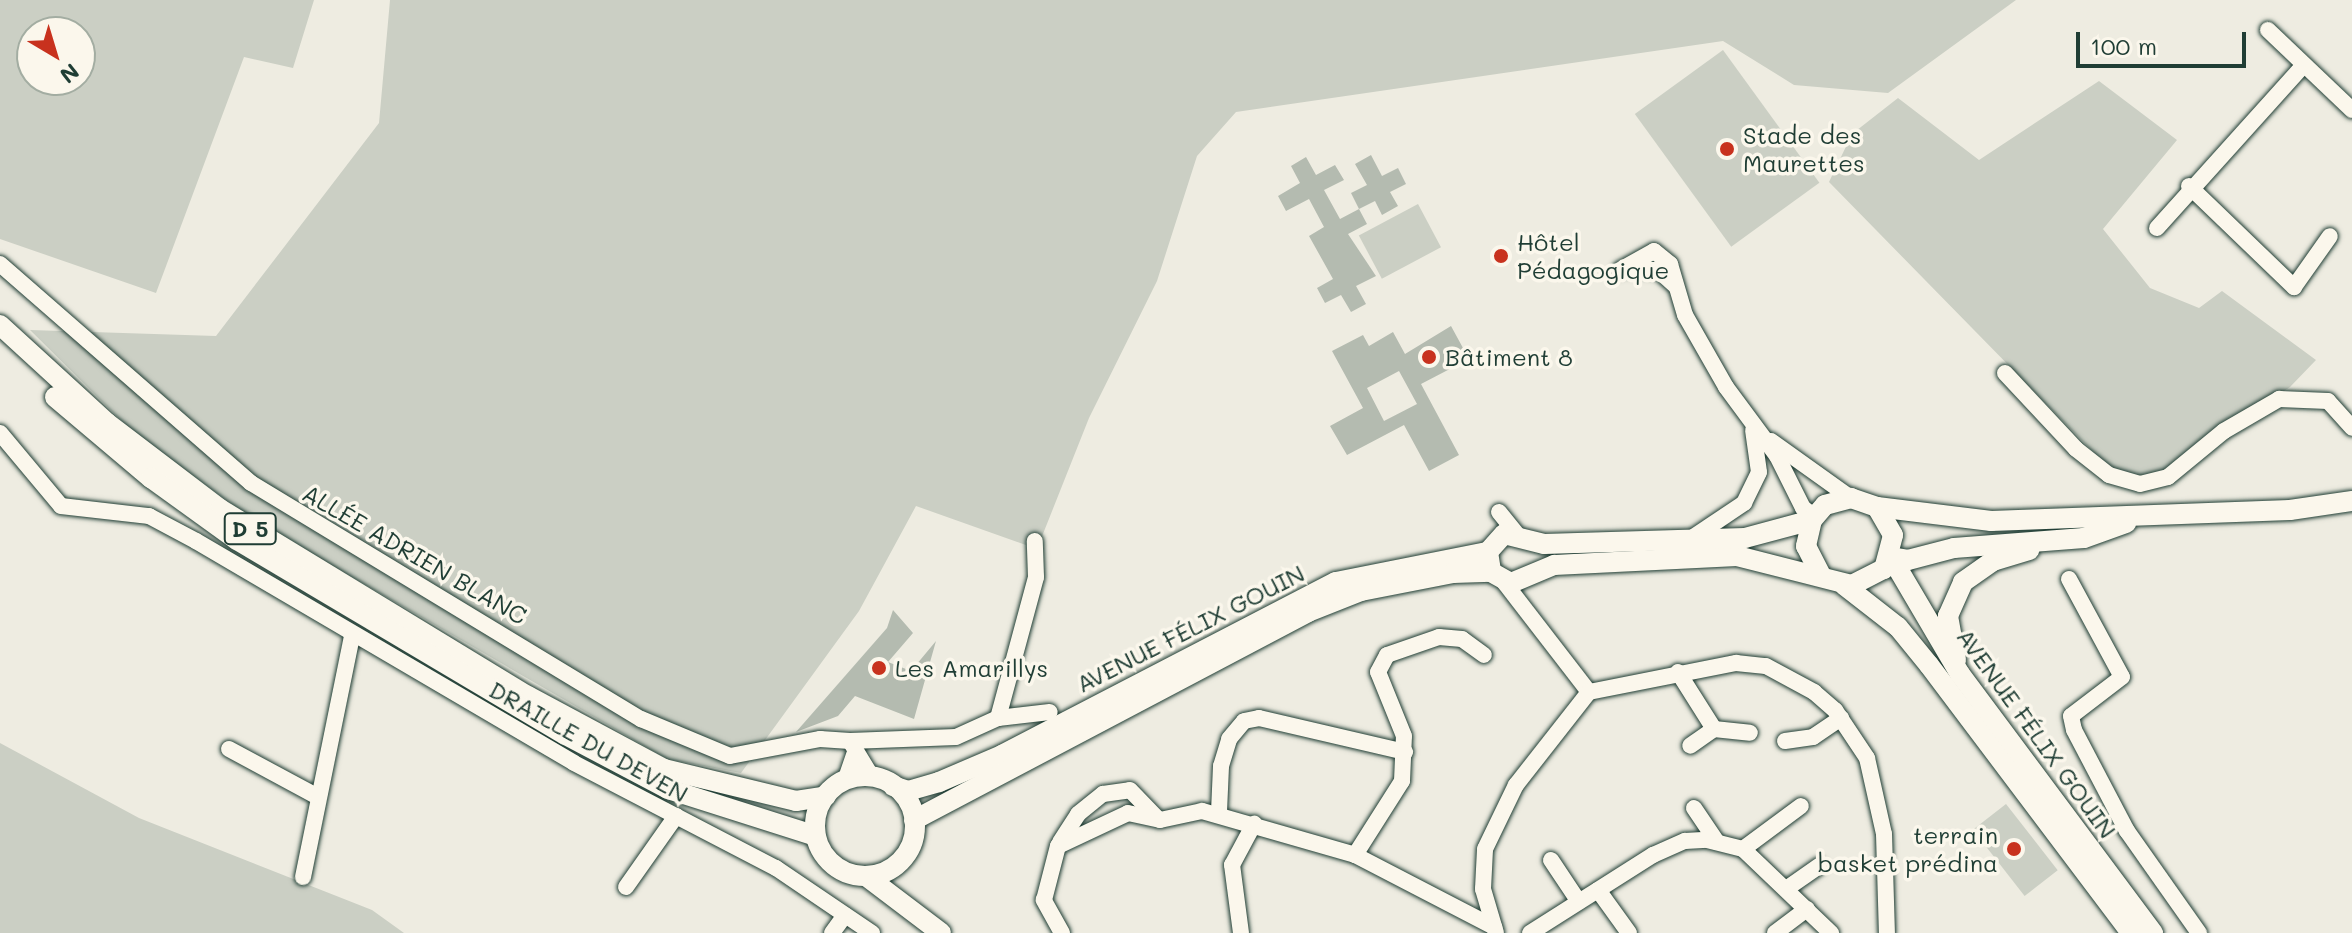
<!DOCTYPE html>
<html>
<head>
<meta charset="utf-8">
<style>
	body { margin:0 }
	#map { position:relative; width:2352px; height:933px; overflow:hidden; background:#eeece1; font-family:Mali,sans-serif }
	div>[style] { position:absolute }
	.green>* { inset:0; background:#cbcfc4; transform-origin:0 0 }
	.building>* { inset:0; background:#b4bbb0 }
	.roads { filter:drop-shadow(0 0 2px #1f3d34) drop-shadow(0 0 2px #1f3d34) }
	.minor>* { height:16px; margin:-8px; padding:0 8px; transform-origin:8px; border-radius:8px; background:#fbf7ec }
	.major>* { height:20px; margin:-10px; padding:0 10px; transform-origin:10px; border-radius:10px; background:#fbf7ec }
	.major>.ring { margin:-10px; padding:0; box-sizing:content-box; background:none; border:20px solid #fbf7ec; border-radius:50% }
	.dots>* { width:22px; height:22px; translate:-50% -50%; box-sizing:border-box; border:4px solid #fbf7ec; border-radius:50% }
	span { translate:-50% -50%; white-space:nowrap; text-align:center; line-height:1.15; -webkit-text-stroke:7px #fbf7ec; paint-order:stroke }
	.shield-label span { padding:2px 6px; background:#fbf7ec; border:2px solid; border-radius:6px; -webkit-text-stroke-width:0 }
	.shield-label { font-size:22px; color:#1f3d34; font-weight:700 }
	.poi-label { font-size:24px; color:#1f3d34 }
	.left { translate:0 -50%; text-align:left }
	.right { translate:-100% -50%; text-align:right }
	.street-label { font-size:24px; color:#1f3d34 }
	.north { position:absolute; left:16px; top:16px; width:80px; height:80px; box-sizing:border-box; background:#fbf7ec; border:2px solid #a3ada2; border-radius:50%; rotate:142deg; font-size:22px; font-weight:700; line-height:32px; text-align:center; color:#1f3d34 }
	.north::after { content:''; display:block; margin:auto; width:28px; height:36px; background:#c8321e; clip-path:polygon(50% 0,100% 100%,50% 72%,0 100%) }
	.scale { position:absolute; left:2076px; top:32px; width:170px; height:36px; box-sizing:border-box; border:4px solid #1f3d34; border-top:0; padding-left:10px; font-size:24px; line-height:28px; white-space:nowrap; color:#1f3d34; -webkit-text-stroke:6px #fbf7ec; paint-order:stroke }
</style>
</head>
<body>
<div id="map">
	<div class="green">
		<i style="clip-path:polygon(evenodd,0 0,314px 0,293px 68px,244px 57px,156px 293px,0 239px,0 0,80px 32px,80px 80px,32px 80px,32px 32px,80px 32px)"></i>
		<i style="clip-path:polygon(390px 0,2016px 0,1888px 93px,1794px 85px,1723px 41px,1236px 112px,1197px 156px,1157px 281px,1089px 418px,1037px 549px,916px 506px,859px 611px,741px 773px,667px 759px,255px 521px,132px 431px,30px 330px,216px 336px,379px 123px)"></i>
		<i style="left:1723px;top:50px;width:164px;height:109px;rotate:54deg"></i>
		<i style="clip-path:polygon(2099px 81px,2177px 140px,2103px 229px,2150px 288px,2199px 308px,2222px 291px,2316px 360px,2290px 387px,2154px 477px,2113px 472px,1829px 182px,1852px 134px,1898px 98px,1979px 160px)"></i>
		<i style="left:1418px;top:204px;width:49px;height:67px;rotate:62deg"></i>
		<i style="clip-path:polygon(0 743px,139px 818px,372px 910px,404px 933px,0 933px)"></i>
		<i style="left:2006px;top:804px;width:84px;height:42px;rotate:52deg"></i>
	</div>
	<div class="building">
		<i style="clip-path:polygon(1371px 155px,1382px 176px,1398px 168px,1406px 184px,1390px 192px,1398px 206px,1382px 215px,1375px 201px,1359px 209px,1351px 193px,1367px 185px,1355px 164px)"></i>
		<i style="clip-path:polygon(1306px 157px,1316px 175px,1335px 165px,1344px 180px,1324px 190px,1340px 219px,1359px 209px,1367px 224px,1348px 234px,1376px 276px,1356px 286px,1366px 304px,1351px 312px,1341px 295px,1325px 303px,1317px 288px,1333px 279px,1309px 236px,1324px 227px,1309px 199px,1286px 211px,1278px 196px,1300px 183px,1291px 166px)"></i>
		<i style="clip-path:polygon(evenodd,1451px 326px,1469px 359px,1421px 384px,1459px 455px,1429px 471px,1404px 425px,1347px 455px,1330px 426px,1363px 408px,1332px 351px,1363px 335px,1369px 346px,1393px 332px,1405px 354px,1451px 326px,1399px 371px,1417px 404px,1384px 421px,1367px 388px,1399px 371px)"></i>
		<i style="clip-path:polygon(893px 610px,913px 633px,888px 662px,911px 671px,936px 641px,914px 719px,855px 696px,838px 716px,796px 732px,887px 628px)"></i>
	</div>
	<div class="roads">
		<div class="minor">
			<i style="left:2268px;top:30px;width:116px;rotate:43.6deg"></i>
			<i style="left:2189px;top:186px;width:146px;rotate:43.9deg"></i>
			<i style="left:2294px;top:287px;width:62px;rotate:-54.8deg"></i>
			<i style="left:2157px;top:228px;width:217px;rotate:-48deg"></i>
			<i style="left:0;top:264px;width:333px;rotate:41.1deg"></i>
			<i style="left:251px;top:483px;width:456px;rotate:31.2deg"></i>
			<i style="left:641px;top:719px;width:96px;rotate:22.6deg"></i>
			<i style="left:730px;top:756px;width:92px;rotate:-10.7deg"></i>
			<i style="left:820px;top:739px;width:30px;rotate:4deg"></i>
			<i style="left:850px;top:741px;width:42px;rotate:58.6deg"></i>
			<i style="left:1626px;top:268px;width:32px;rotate:4deg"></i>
			<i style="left:1658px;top:270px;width:24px;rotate:42deg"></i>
			<i style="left:1620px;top:270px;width:39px;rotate:-29deg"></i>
			<i style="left:1654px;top:251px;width:21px;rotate:39deg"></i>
			<i style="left:1670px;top:264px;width:53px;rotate:73.6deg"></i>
			<i style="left:1685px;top:315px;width:83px;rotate:60.3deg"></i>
			<i style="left:1726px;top:387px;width:86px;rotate:53.5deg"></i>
			<i style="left:1777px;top:456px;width:58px;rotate:63.4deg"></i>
			<i style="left:1803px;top:508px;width:14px;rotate:36deg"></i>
			<i style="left:2005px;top:373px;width:104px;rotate:46.9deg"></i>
			<i style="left:2076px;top:449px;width:42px;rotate:38.2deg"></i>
			<i style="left:2109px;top:475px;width:32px;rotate:16deg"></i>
			<i style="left:2140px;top:484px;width:29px;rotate:-14deg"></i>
			<i style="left:2168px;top:477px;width:72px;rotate:-39.4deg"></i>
			<i style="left:2224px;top:431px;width:64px;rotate:-30.2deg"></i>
			<i style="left:2279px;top:399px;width:49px;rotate:2.3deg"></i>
			<i style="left:2328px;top:401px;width:36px;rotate:48deg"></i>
			<i style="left:0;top:433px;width:95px;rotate:50.1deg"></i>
			<i style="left:61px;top:506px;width:89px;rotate:6.5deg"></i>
			<i style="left:149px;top:516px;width:53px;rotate:28deg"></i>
			<i style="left:196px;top:541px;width:438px;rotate:30.4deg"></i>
			<i style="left:574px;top:763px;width:228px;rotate:27.5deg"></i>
			<i style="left:776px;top:868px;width:116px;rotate:34.1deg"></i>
			<i style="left:1771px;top:441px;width:98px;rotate:35.5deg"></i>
			<i style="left:1499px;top:512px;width:28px;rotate:51deg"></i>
			<i style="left:1692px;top:538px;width:63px;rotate:-33.9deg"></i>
			<i style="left:1744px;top:503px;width:34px;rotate:-64deg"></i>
			<i style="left:1759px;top:472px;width:42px;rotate:-98.1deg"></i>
			<i style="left:2069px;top:579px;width:111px;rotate:61.6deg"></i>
			<i style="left:2122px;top:677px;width:64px;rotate:142.6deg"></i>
			<i style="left:2071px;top:716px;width:14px;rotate:78deg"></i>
			<i style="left:2074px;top:730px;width:114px;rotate:62.3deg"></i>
			<i style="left:2127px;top:831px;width:125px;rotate:54.8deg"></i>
			<i style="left:1504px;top:582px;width:139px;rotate:52.3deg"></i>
			<i style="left:1678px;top:672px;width:67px;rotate:57.7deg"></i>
			<i style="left:1714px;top:729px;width:29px;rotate:145deg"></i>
			<i style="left:998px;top:718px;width:146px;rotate:-74.9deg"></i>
			<i style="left:1036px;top:577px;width:36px;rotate:-92deg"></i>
			<i style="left:1714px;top:729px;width:36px;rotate:6deg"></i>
			<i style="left:850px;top:741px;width:106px;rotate:-2.2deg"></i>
			<i style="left:956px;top:737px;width:46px;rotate:-24.3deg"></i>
			<i style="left:998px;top:718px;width:52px;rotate:-6.6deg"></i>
			<i style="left:1785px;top:741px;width:28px;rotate:-8deg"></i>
			<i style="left:1813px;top:737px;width:34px;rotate:-34deg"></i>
			<i style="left:229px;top:749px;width:101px;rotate:28.3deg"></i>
			<i style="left:845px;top:781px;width:28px;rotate:-71deg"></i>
			<i style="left:1694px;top:808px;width:41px;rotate:55.9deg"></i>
			<i style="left:1219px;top:812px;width:46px;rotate:-87.5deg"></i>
			<i style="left:1221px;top:766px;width:28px;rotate:-73deg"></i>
			<i style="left:1229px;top:739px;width:23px;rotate:-50deg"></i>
			<i style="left:1244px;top:721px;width:15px;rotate:-11deg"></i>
			<i style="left:1259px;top:718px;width:150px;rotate:13.1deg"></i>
			<i style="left:1060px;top:842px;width:33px;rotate:-57deg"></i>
			<i style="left:1078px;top:814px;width:32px;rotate:-39deg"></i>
			<i style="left:1103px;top:794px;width:27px;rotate:-8deg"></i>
			<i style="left:1130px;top:790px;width:40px;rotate:46deg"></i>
			<i style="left:1743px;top:849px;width:72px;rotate:-36.6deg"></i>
			<i style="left:1355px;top:855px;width:88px;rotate:-57.6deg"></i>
			<i style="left:1402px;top:781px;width:45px;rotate:-87.5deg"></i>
			<i style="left:1404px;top:736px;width:69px;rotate:-112.1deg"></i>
			<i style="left:1378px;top:672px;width:19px;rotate:-62deg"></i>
			<i style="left:1387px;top:655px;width:55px;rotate:-19.1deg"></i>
			<i style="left:1439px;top:637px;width:23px;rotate:5deg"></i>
			<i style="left:1462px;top:639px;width:27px;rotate:36deg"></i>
			<i style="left:1551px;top:860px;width:50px;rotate:56.3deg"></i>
			<i style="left:303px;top:877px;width:246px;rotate:-78.5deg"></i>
			<i style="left:626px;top:887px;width:87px;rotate:-54.8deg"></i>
			<i style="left:1786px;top:889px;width:40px;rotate:-34.9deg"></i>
			<i style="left:1598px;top:890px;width:53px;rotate:54.2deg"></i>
			<i style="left:832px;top:933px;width:22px;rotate:-54deg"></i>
			<i style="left:1062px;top:933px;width:38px;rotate:-119deg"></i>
			<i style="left:1044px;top:900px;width:56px;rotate:-75.5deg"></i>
			<i style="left:1058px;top:846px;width:77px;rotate:-25.2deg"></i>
			<i style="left:1128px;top:813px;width:33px;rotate:12deg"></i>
			<i style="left:1160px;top:820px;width:43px;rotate:-12.1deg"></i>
			<i style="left:1202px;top:811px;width:159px;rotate:16deg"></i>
			<i style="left:1355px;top:855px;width:157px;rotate:27.4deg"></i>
			<i style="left:1241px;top:933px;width:69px;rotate:-97.5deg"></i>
			<i style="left:1232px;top:865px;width:47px;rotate:-61.8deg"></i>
			<i style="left:1496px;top:933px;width:46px;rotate:-106.5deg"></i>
			<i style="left:1483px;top:889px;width:40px;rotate:-87.1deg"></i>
			<i style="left:1485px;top:849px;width:71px;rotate:-64.2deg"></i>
			<i style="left:1516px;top:785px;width:118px;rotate:-51.9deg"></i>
			<i style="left:1589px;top:692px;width:150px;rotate:-11.2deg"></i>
			<i style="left:1736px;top:663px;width:30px;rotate:6deg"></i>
			<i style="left:1766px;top:666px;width:55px;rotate:28.4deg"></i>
			<i style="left:1814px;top:692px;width:28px;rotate:41deg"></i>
			<i style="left:1835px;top:710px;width:58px;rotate:56.3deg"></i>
			<i style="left:1867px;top:758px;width:78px;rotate:77.4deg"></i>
			<i style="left:1884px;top:834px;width:99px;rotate:88.3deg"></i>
			<i style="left:1530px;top:933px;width:146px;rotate:-32.4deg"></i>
			<i style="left:1653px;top:855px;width:35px;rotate:-24deg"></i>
			<i style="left:1685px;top:841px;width:22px;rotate:-3deg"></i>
			<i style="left:1707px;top:840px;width:37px;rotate:14deg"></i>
			<i style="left:1743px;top:849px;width:122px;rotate:43.7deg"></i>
			<i style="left:1775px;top:933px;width:40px;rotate:-37deg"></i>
		</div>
		<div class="major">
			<i style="left:0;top:325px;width:145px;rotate:42.5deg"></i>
			<i style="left:107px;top:423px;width:142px;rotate:37.3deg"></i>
			<i style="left:220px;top:509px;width:360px;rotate:31.3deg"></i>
			<i style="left:528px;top:696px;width:154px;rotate:28.2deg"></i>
			<i style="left:664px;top:769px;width:136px;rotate:13.6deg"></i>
			<i style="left:796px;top:801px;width:30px;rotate:-9deg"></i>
			<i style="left:55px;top:397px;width:126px;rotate:40.2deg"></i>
			<i style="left:151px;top:478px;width:106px;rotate:35.8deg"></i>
			<i style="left:237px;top:540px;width:382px;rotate:30.7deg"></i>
			<i style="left:566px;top:735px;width:115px;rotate:27.9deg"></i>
			<i style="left:668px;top:789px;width:155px;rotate:17.6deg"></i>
			<i style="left:1877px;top:507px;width:115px;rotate:7deg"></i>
			<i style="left:1991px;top:521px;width:299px;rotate:-2.1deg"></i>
			<i style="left:2290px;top:510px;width:63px;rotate:-8.3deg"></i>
			<i style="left:1812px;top:520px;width:27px;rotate:103deg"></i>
			<i style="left:1806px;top:546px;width:33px;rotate:63deg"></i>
			<i style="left:1891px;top:557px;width:136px;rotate:59.5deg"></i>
			<i style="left:1960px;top:674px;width:323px;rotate:53.3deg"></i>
			<i style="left:1891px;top:557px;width:17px;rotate:10deg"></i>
			<i style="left:1908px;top:560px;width:48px;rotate:-14.6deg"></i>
			<i style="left:1954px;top:548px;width:130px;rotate:-4.4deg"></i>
			<i style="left:2084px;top:538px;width:45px;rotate:-19.7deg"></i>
			<i style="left:1844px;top:585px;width:68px;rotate:37.9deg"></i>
			<i style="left:1898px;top:627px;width:49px;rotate:50.8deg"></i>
			<i style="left:1929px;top:665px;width:336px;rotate:53deg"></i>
			<i style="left:1956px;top:660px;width:45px;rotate:-100.3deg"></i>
			<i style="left:1948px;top:616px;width:37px;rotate:-66deg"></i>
			<i style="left:1963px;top:582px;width:37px;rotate:-35deg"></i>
			<i style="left:1993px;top:561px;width:38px;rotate:-17deg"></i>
			<i class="ring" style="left:815px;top:776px;width:80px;height:80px"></i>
			<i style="left:893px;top:786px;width:16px;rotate:18deg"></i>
			<i style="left:908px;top:791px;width:32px;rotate:-16deg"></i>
			<i style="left:939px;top:782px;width:69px;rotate:-23.2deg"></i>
			<i style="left:1002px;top:755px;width:376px;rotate:-27.4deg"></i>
			<i style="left:1336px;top:582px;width:155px;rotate:-11.2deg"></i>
			<i style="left:914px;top:820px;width:446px;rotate:-27.8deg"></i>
			<i style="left:1308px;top:612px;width:57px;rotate:-21.6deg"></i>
			<i style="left:1361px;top:591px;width:94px;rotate:-11.1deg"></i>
			<i style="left:1453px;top:573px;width:38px;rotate:-2deg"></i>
			<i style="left:1491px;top:572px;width:23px;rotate:29deg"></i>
			<i style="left:1511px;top:583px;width:47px;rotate:-22.7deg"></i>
			<i style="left:1554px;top:565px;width:183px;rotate:-2.8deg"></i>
			<i style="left:1737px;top:556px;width:119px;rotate:14.2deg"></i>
			<i style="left:1852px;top:585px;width:36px;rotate:-27deg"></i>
			<i style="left:1884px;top:569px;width:35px;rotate:-75deg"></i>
			<i style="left:1893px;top:535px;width:32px;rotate:-120deg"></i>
			<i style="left:1877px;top:507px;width:28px;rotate:-161deg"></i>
			<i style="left:1851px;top:498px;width:27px;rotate:165deg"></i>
			<i style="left:1825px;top:505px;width:20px;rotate:131deg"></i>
			<i style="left:1812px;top:520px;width:69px;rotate:165deg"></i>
			<i style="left:1745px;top:538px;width:201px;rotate:178.3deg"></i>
			<i style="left:1544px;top:544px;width:41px;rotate:-166deg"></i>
			<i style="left:1504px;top:534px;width:24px;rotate:132deg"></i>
			<i style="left:1488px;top:552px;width:20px;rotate:81deg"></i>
			<i style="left:866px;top:876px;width:94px;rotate:37.2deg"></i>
		</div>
	</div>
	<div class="dots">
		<i style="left:1727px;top:149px;background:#c8321e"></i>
		<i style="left:1501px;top:256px;background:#c8321e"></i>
		<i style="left:1429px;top:357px;background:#c8321e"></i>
		<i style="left:879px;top:668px;background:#c8321e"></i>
		<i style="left:2014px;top:849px;background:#c8321e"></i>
	</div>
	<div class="shield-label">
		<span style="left:250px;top:529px">D 5</span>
	</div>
	<div class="poi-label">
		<span class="left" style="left:1743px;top:149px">Stade des<br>Maurettes</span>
		<span class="left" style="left:1517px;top:256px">Hôtel<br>Pédagogique</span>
		<span class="left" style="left:1445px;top:357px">Bâtiment 8</span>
		<span class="left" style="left:895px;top:668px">Les Amarillys</span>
		<span class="right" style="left:1998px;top:849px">terrain<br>basket prédina</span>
	</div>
	<div class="street-label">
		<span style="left:415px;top:554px;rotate:30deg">ALLÉE ADRIEN BLANC</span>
		<span style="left:1190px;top:628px;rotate:-27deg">AVENUE FÉLIX GOUIN</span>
		<span style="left:2037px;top:733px;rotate:54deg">AVENUE FÉLIX GOUIN</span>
		<span style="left:589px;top:741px;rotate:29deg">DRAILLE DU DEVEN</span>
	</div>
	<div class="north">N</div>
	<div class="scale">100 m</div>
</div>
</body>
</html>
